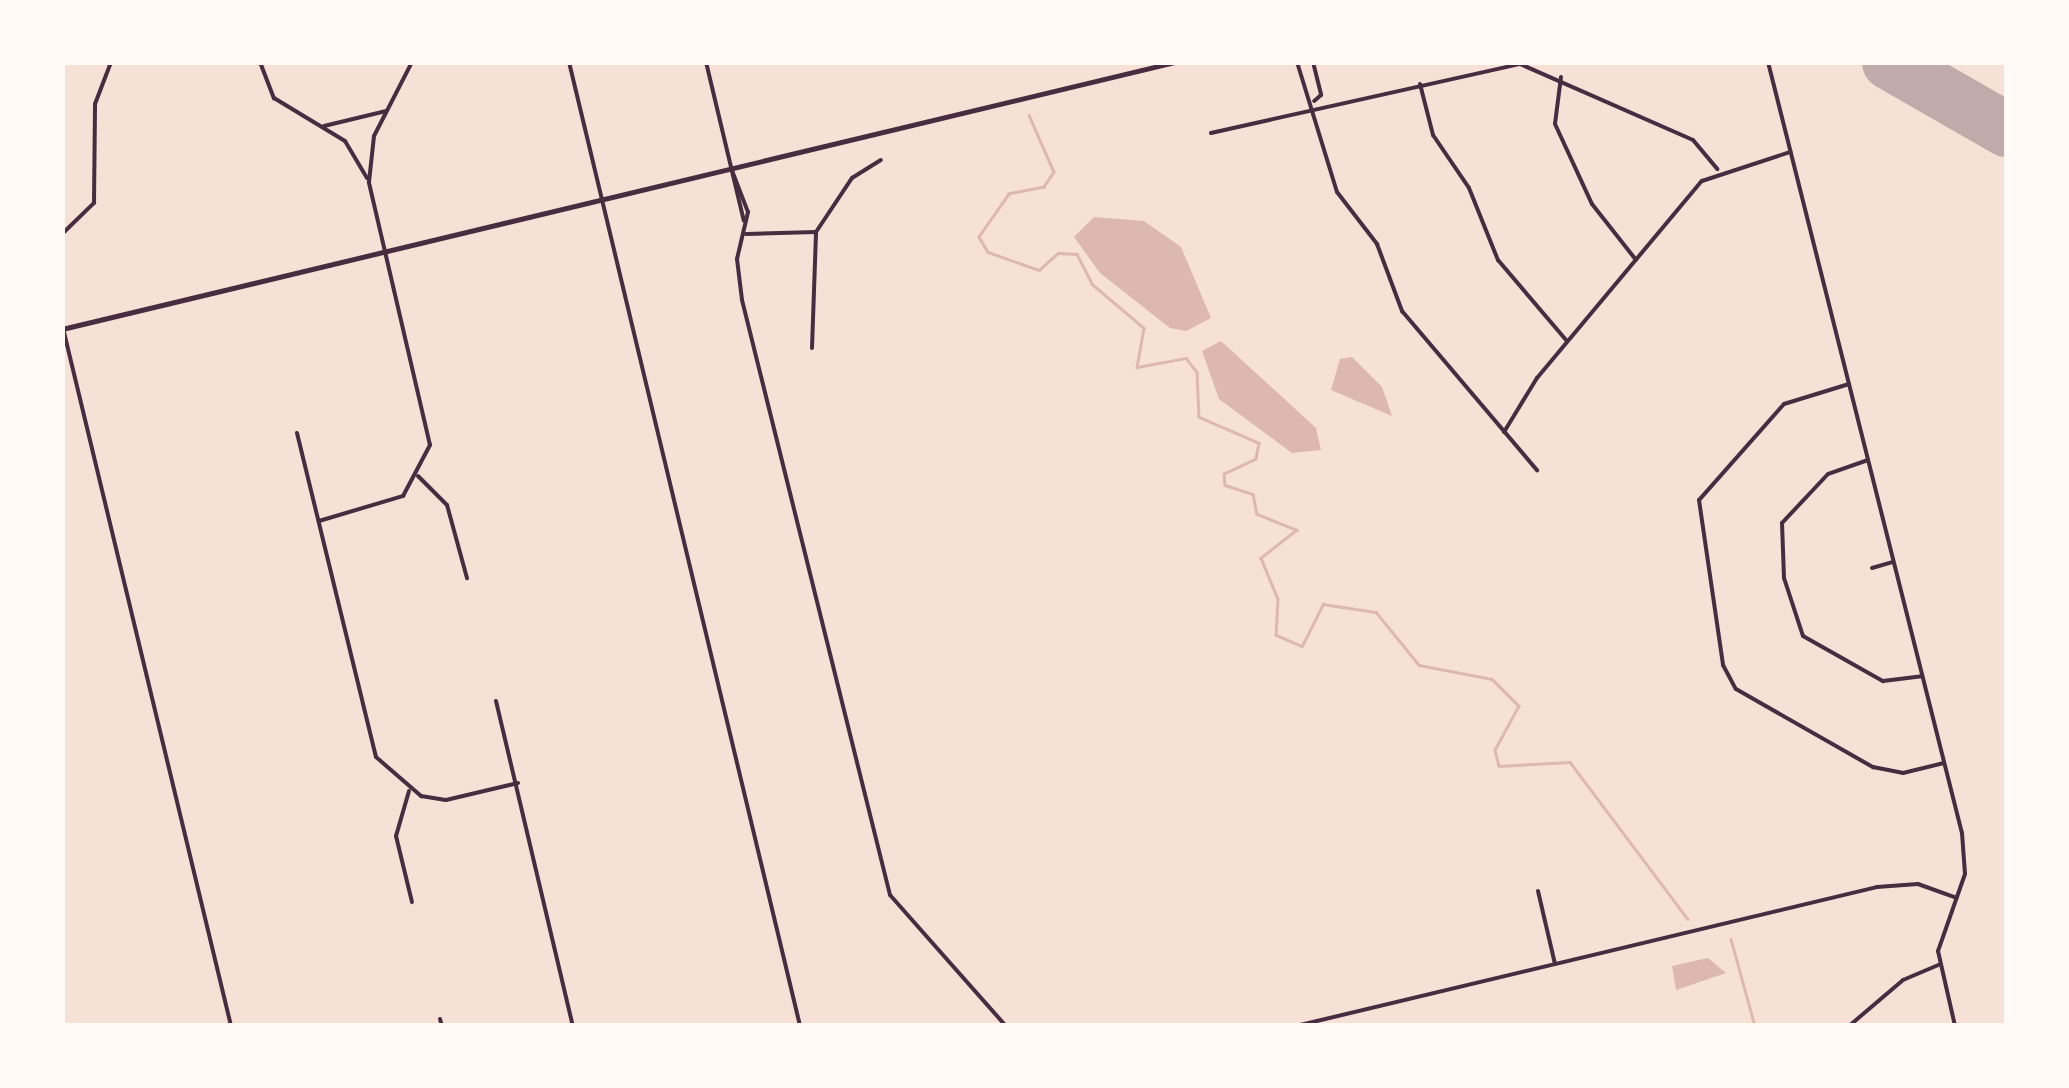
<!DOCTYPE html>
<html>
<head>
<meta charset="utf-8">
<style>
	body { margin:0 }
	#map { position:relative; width:2069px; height:1088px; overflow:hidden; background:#f7e1d7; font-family:"DejaVu Sans",sans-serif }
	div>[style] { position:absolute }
	.water>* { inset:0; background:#dcb8b0 }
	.stream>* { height:2.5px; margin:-1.25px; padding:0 1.25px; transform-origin:1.25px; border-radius:1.25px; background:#dcb8b0 }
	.runway>* { height:55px; margin:-27.5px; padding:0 27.5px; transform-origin:27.5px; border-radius:27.5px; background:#c3aaaa }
	.minor>* { height:4px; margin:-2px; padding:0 2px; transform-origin:2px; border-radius:2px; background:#4a2c40 }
	.tertiary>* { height:5px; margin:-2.5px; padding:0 2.5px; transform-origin:2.5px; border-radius:2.5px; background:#4a2c40 }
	span { translate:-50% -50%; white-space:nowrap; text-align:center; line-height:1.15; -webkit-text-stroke:8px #fffaf5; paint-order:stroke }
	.frame { position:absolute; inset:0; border:65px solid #fffaf5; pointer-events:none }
</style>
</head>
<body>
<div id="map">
	<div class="water">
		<i style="clip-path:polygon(1094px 217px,1144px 221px,1181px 247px,1211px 318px,1186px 331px,1170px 328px,1100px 273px,1074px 237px)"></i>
		<i style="clip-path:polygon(1221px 341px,1316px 428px,1321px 450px,1292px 453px,1219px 399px,1202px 351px)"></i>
		<i style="clip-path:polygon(1352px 357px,1382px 387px,1392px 416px,1331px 390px,1340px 359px)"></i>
		<i style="clip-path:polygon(1708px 958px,1726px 973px,1676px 990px,1672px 966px)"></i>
	</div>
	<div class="stream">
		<i style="left:1029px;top:115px;width:62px;rotate:66.3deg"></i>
		<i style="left:1054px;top:172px;width:18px;rotate:124deg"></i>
		<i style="left:1044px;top:187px;width:36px;rotate:169deg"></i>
		<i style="left:1009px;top:194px;width:52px;rotate:124.9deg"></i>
		<i style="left:979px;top:237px;width:17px;rotate:59deg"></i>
		<i style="left:988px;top:252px;width:54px;rotate:19.4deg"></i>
		<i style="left:1039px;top:270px;width:25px;rotate:-42deg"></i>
		<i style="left:1058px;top:253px;width:19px;rotate:3deg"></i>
		<i style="left:1077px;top:254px;width:34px;rotate:63deg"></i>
		<i style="left:1092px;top:284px;width:68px;rotate:40.2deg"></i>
		<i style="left:1144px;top:328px;width:40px;rotate:100deg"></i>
		<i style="left:1137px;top:367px;width:50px;rotate:-10.4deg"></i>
		<i style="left:1186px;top:358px;width:18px;rotate:52deg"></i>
		<i style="left:1197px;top:372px;width:45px;rotate:87.5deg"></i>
		<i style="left:1199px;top:417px;width:65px;rotate:23.4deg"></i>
		<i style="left:1259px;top:443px;width:16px;rotate:101deg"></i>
		<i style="left:1256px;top:459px;width:35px;rotate:155deg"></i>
		<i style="left:1224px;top:474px;width:11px;rotate:85deg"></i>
		<i style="left:1225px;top:485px;width:29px;rotate:18deg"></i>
		<i style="left:1253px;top:494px;width:20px;rotate:79deg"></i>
		<i style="left:1257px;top:514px;width:43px;rotate:21.8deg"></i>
		<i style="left:1297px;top:530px;width:46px;rotate:142.1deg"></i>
		<i style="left:1261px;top:558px;width:44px;rotate:67.5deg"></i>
		<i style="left:1278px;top:599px;width:36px;rotate:93deg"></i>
		<i style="left:1276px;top:635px;width:28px;rotate:23deg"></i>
		<i style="left:1302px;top:646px;width:47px;rotate:-63.4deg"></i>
		<i style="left:1323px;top:604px;width:54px;rotate:8.6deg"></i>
		<i style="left:1376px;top:612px;width:68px;rotate:50.9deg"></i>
		<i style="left:1419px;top:665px;width:74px;rotate:10.9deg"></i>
		<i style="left:1492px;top:679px;width:38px;rotate:45deg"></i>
		<i style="left:1519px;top:706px;width:50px;rotate:118.6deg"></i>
		<i style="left:1495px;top:750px;width:16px;rotate:76deg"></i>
		<i style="left:1499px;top:766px;width:71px;rotate:-3.2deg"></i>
		<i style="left:1570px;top:762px;width:196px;rotate:53.1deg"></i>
		<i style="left:1731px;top:939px;width:90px;rotate:74.6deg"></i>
	</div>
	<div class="runway">
		<i style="left:1889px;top:62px;width:135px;rotate:29.8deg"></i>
	</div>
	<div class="minor">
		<i style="left:260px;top:62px;width:39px;rotate:69deg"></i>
		<i style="left:274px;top:98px;width:83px;rotate:31.2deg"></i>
		<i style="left:345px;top:141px;width:43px;rotate:59.3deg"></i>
		<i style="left:569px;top:62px;width:991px;rotate:76.52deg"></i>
		<i style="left:706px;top:62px;width:163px;rotate:76.6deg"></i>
		<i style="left:1297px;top:62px;width:136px;rotate:72.9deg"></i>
		<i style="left:1337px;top:192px;width:66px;rotate:52.4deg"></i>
		<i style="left:1377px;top:244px;width:72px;rotate:69.5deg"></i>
		<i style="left:1402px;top:311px;width:209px;rotate:49.7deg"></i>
		<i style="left:1313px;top:62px;width:34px;rotate:76deg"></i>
		<i style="left:1321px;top:95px;width:9px;rotate:139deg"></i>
		<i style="left:1768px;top:62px;width:795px;rotate:75.88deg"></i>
		<i style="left:1962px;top:833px;width:41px;rotate:85.8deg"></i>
		<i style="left:1965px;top:874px;width:82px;rotate:109.3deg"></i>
		<i style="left:1938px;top:951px;width:77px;rotate:77.2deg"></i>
		<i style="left:1561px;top:77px;width:47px;rotate:97.3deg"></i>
		<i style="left:1555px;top:124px;width:88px;rotate:65.2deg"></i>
		<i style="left:1592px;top:204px;width:71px;rotate:51.8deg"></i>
		<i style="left:1420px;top:84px;width:53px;rotate:75.7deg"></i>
		<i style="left:1433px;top:135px;width:64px;rotate:55.8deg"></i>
		<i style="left:1469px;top:188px;width:78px;rotate:68.1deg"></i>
		<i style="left:1498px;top:260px;width:105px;rotate:49.6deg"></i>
		<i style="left:324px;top:126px;width:64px;rotate:-13.6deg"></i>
		<i style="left:1211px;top:133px;width:317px;rotate:-12.6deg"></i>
		<i style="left:1520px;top:64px;width:189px;rotate:23.7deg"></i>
		<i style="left:1693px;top:140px;width:38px;rotate:50deg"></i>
		<i style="left:731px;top:168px;width:47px;rotate:68.9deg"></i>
		<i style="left:748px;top:212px;width:48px;rotate:103.2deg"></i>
		<i style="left:737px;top:259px;width:41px;rotate:83deg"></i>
		<i style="left:742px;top:300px;width:613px;rotate:76.03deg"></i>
		<i style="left:890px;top:895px;width:175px;rotate:48.5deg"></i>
		<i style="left:62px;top:234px;width:45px;rotate:-44.1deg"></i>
		<i style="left:94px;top:203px;width:99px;rotate:-89.4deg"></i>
		<i style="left:95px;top:104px;width:45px;rotate:-69.1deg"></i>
		<i style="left:746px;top:234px;width:70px;rotate:-1.6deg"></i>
		<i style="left:62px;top:324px;width:722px;rotate:76.46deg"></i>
		<i style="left:812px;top:348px;width:116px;rotate:-88deg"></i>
		<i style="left:816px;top:232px;width:65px;rotate:-56.3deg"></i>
		<i style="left:852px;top:178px;width:34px;rotate:-32deg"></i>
		<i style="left:1849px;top:384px;width:68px;rotate:162.9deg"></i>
		<i style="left:1784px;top:404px;width:128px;rotate:131.5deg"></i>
		<i style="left:1699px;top:500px;width:167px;rotate:81.7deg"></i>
		<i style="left:1723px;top:665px;width:27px;rotate:62deg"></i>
		<i style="left:1736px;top:689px;width:158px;rotate:29.7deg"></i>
		<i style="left:1873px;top:767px;width:31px;rotate:11deg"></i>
		<i style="left:1903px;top:773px;width:42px;rotate:-13.7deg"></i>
		<i style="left:1504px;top:432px;width:63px;rotate:-58.6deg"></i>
		<i style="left:1537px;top:378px;width:257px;rotate:-50.1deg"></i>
		<i style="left:1702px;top:181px;width:93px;rotate:-18.2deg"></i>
		<i style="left:297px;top:433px;width:333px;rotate:76.3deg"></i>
		<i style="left:376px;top:757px;width:60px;rotate:40.9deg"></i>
		<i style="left:421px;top:796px;width:25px;rotate:9deg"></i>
		<i style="left:446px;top:800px;width:74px;rotate:-13.3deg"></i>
		<i style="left:1868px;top:460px;width:42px;rotate:160.7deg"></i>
		<i style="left:1828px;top:474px;width:67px;rotate:133.2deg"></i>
		<i style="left:1782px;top:523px;width:55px;rotate:87.9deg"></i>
		<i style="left:1784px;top:578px;width:61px;rotate:71.9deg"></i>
		<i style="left:1803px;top:636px;width:92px;rotate:29.4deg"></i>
		<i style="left:1883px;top:681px;width:39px;rotate:-7deg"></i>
		<i style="left:418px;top:476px;width:41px;rotate:45deg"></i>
		<i style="left:447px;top:505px;width:76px;rotate:74.7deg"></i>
		<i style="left:319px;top:521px;width:88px;rotate:-16.6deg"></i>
		<i style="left:403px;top:496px;width:58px;rotate:-62.1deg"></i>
		<i style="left:430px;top:445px;width:270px;rotate:-103.1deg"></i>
		<i style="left:369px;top:182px;width:46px;rotate:-83.8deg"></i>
		<i style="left:374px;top:136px;width:83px;rotate:-62.8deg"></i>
		<i style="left:1872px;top:568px;width:22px;rotate:-16deg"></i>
		<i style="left:496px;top:701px;width:334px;rotate:76.7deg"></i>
		<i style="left:409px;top:791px;width:47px;rotate:106.1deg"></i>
		<i style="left:396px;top:836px;width:68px;rotate:76.4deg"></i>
		<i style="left:1538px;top:891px;width:75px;rotate:76.9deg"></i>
		<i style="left:440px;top:1019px;width:7px;rotate:74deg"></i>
		<i style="left:1296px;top:1026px;width:597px;rotate:-13.45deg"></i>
		<i style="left:1877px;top:887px;width:41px;rotate:-4.2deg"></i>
		<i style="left:1918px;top:884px;width:41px;rotate:19.7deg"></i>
		<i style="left:1849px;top:1026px;width:71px;rotate:-40.4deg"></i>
		<i style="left:1903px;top:980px;width:39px;rotate:-23deg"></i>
	</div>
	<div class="tertiary">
		<i style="left:62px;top:329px;width:1145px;rotate:-13.49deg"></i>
	</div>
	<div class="frame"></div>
</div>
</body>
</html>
